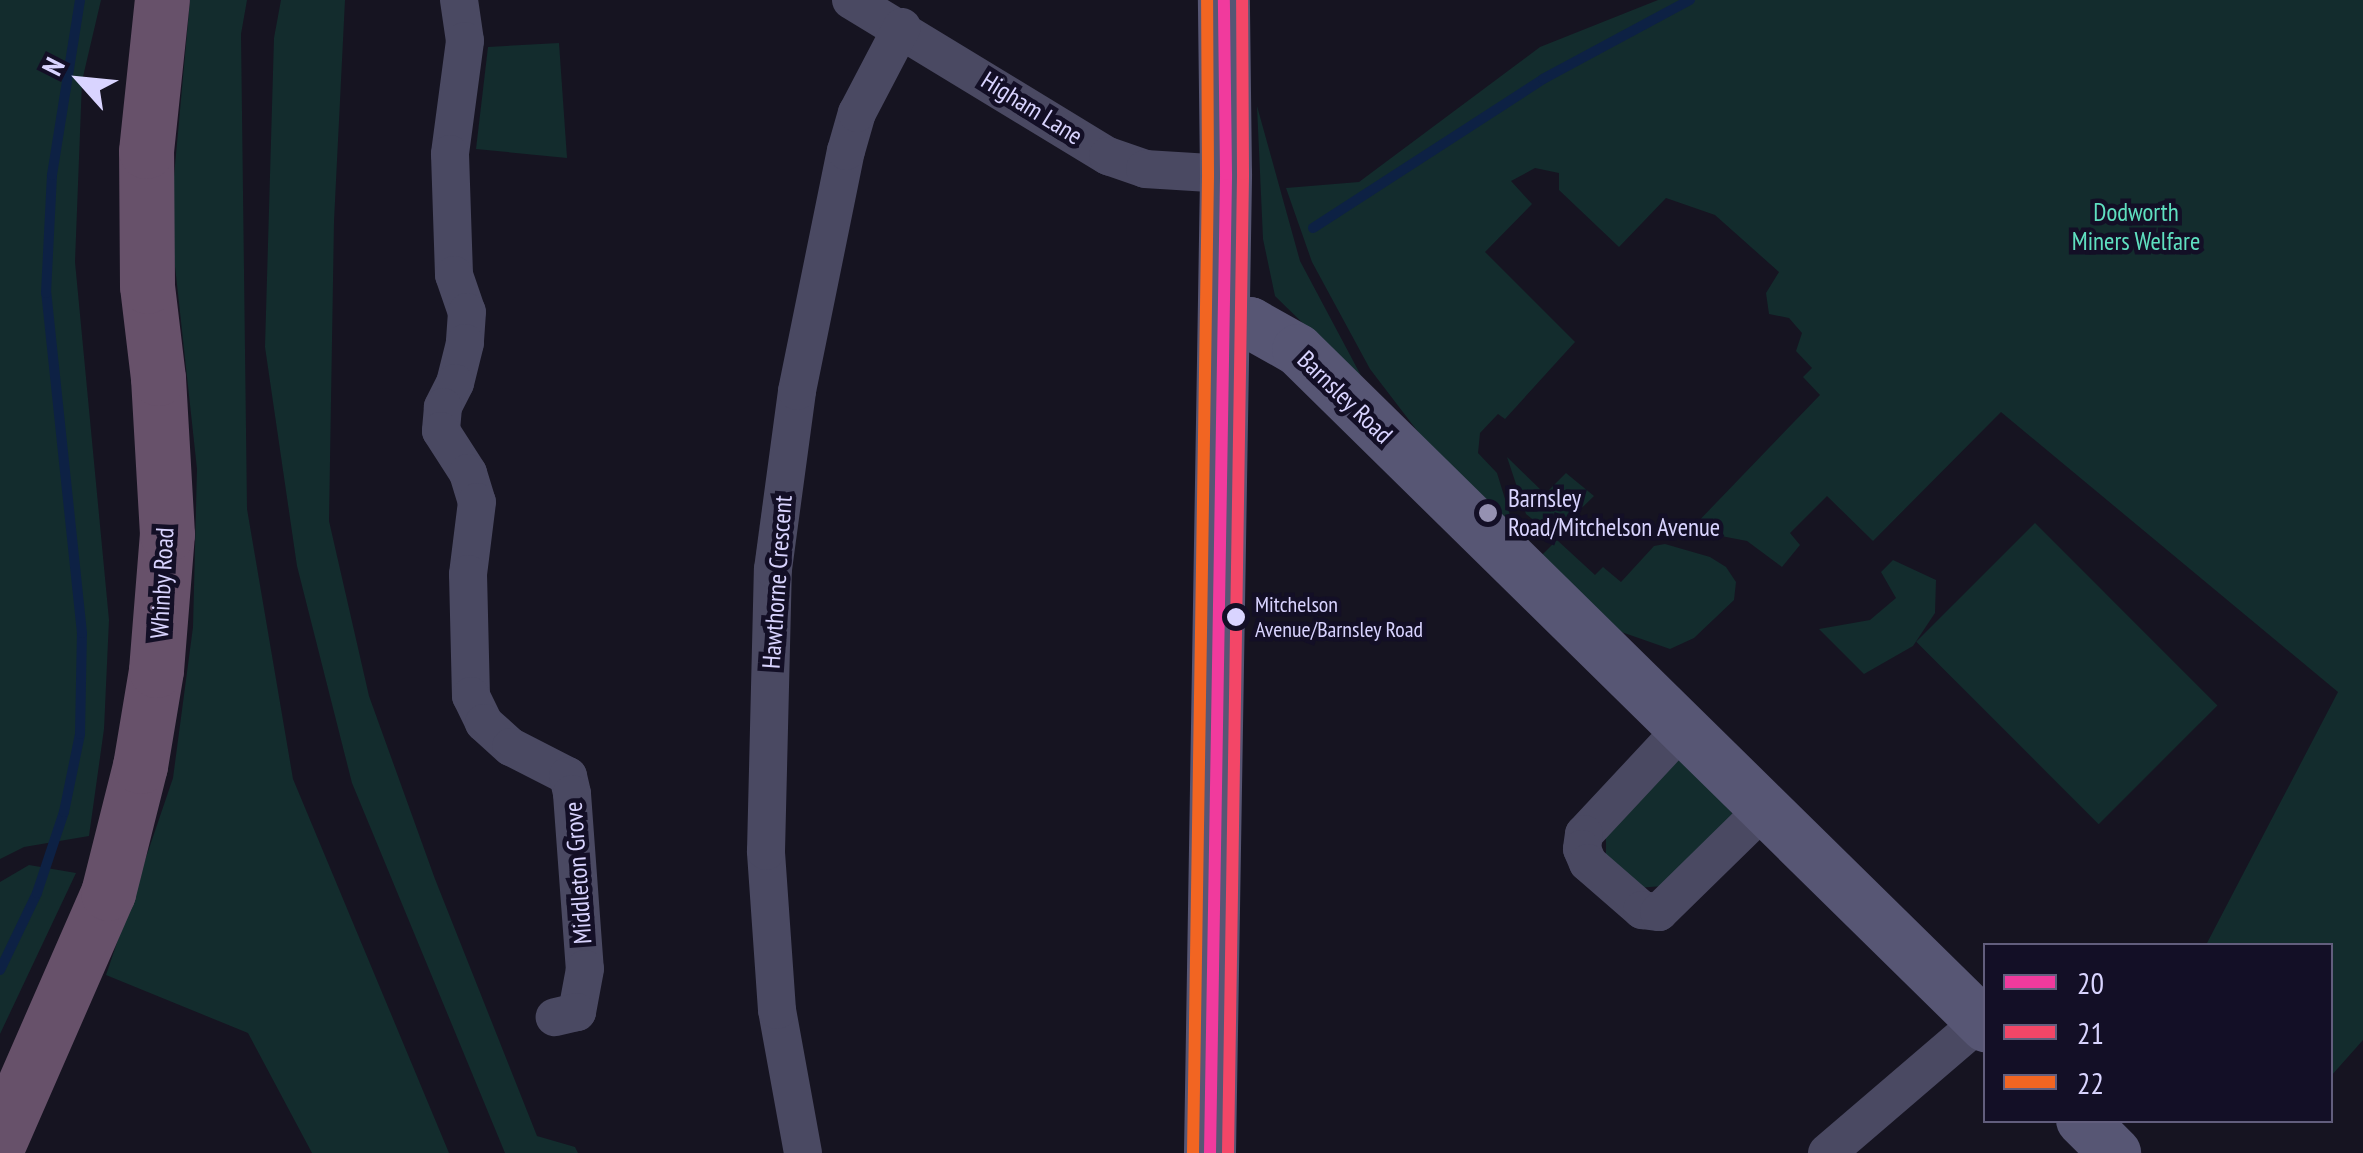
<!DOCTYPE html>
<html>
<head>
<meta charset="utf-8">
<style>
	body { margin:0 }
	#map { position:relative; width:2363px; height:1153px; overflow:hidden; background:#161421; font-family:"PT Sans Narrow",sans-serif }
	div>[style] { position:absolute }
	.green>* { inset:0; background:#132c2d; transform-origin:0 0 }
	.stream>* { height:10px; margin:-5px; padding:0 5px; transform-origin:5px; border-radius:5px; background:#0d2144 }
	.street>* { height:38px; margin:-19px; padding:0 19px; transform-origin:19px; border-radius:19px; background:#4a4962 }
	.secondary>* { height:52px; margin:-26px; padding:0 26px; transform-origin:26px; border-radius:26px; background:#575674 }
	.highway>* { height:55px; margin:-27.5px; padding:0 27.5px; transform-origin:27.5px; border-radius:27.5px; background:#67516a }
	.bus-1>* { height:12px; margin:-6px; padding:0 6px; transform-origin:6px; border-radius:6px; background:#f13a9d }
	.bus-2>* { height:12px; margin:-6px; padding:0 6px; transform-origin:6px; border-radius:6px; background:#f34667 }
	.bus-3>* { height:12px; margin:-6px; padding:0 6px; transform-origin:6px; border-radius:6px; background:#f26522 }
	.dots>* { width:28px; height:28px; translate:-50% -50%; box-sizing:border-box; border:5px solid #130f26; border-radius:50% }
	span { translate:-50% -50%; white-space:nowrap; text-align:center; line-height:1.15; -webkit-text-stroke:9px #130f26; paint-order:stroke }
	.bus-label { font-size:22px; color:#d9d4ff }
	.left { translate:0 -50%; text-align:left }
	.street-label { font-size:25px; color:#d9d4ff }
	.park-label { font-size:25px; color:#5fe0c0 }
	.poi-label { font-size:25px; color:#d9d4ff }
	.legend { position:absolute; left:1983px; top:943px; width:350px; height:180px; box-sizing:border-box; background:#130f26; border:2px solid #625e7d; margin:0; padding:12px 18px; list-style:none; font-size:30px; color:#d9d4ff }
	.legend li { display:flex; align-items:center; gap:20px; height:50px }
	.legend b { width:50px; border:2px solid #625e7d }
	.north { position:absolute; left:30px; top:30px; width:100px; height:100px; -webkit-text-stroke:8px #130f26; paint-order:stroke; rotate:297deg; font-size:28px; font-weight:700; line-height:40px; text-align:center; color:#d9d4ff }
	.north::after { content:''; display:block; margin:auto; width:35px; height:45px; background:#d9d4ff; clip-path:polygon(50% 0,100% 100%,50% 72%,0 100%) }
</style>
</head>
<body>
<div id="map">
	<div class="green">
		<i style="clip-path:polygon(0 0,101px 0,82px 81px,75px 262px,109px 620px,104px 729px,89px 836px,24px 847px,0 859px)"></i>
		<i style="clip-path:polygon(190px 0,247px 0,241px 34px,247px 509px,293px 779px,449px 1153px,312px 1153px,248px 1033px,106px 975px,173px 778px,193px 627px,197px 469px,170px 220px)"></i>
		<i style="clip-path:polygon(281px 0,345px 0,334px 221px,329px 521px,369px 696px,435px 879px,537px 1136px,575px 1147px,578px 1153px,505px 1153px,352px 783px,297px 566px,265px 347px,274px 38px)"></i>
		<i style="clip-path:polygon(1658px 0,2363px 0,2363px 1040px,2331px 1076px,2330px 946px,2206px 945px,2338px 692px,2001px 412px,1873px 541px,1827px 496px,1790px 533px,1800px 545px,1782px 567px,1747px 541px,1690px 530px,1820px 395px,1803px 377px,1812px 368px,1796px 351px,1802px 333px,1789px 318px,1769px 314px,1766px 293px,1779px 272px,1715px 215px,1666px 198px,1619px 247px,1559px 190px,1559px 173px,1535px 168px,1511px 181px,1532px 204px,1485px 252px,1575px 342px,1505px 419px,1498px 414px,1480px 433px,1478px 453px,1497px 473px,1510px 515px,1509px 529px,1425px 441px,1370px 369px,1312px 262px,1286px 188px,1359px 182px,1540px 47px)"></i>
		<i style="clip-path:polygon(559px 43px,567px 158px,476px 149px,488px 47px)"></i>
		<i style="clip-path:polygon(1257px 106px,1300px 261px,1366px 385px,1275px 296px,1263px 239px)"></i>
		<i style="clip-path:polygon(1507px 457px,1545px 494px,1566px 473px,1594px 496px,1553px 536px,1526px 514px)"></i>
		<i style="left:2035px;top:523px;width:258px;height:168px;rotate:45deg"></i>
		<i style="clip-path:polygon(1557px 540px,1595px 575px,1603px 567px,1621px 582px,1654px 546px,1665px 544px,1710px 557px,1726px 567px,1736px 582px,1734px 600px,1694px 638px,1670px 649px,1610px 628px,1538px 559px)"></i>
		<i style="clip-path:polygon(1893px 560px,1936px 580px,1935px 613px,1913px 646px,1864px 674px,1819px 629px,1870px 620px,1896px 598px,1881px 572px)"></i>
		<i style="clip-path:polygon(1668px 757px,1681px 760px,1738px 819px,1663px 886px,1637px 888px,1606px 858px,1606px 833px)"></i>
		<i style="clip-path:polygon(29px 865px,76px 873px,0 1034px,0 882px)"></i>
	</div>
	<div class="stream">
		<i style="left:1313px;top:228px;width:274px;rotate:-32.9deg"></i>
		<i style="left:1543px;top:79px;width:167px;rotate:-28.3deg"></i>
		<i style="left:0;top:970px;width:85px;rotate:-64.3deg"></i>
		<i style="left:37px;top:893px;width:85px;rotate:-71.6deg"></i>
		<i style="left:64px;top:812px;width:80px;rotate:-78.4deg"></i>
		<i style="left:80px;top:734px;width:101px;rotate:-88.9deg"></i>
		<i style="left:82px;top:633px;width:342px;rotate:-96deg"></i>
		<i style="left:46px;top:293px;width:118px;rotate:-87.1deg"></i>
		<i style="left:52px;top:175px;width:177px;rotate:-80.9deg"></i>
	</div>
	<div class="street">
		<i style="left:459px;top:0;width:41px;rotate:81.7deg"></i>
		<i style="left:465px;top:41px;width:114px;rotate:97.6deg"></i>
		<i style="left:450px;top:154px;width:121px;rotate:88.1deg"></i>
		<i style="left:454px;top:275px;width:39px;rotate:71deg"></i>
		<i style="left:467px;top:312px;width:31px;rotate:94deg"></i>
		<i style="left:465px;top:343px;width:41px;rotate:104deg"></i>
		<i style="left:455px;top:383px;width:27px;rotate:117deg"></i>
		<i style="left:443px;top:407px;width:24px;rotate:95deg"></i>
		<i style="left:441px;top:431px;width:50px;rotate:57.3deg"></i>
		<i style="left:468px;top:473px;width:30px;rotate:73deg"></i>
		<i style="left:477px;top:502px;width:73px;rotate:97.1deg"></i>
		<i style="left:468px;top:574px;width:122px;rotate:88.6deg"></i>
		<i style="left:471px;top:696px;width:30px;rotate:64deg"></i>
		<i style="left:484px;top:723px;width:36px;rotate:42deg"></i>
		<i style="left:511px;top:747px;width:64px;rotate:27deg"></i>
		<i style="left:568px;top:776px;width:18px;rotate:77deg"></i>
		<i style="left:572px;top:794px;width:175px;rotate:85.8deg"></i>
		<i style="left:585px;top:969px;width:44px;rotate:100.5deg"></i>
		<i style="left:577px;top:1012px;width:23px;rotate:167deg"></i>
		<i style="left:851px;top:0;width:301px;rotate:31.3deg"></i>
		<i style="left:1108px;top:156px;width:39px;rotate:19deg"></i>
		<i style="left:1145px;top:169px;width:81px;rotate:3.5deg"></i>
		<i style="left:1683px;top:728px;width:145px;rotate:133deg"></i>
		<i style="left:1584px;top:834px;width:15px;rotate:98deg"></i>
		<i style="left:1582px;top:849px;width:15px;rotate:67deg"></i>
		<i style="left:1588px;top:863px;width:72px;rotate:41deg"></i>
		<i style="left:1642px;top:910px;width:17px;rotate:7deg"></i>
		<i style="left:1659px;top:912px;width:147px;rotate:-44.4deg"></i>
		<i style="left:803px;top:1153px;width:145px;rotate:-100.3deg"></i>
		<i style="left:777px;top:1010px;width:159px;rotate:-94deg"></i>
		<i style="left:766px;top:851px;width:282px;rotate:-88.6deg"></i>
		<i style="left:773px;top:569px;width:180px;rotate:-82.3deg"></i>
		<i style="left:797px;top:391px;width:245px;rotate:-78.5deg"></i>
		<i style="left:846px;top:151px;width:40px;rotate:-74deg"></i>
		<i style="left:857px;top:113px;width:97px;rotate:-62.4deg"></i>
		<i style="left:1827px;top:1153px;width:203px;rotate:-40.6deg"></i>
	</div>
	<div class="secondary">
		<i style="left:1224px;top:324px;width:26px;rotate:-2deg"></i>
		<i style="left:1250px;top:323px;width:55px;rotate:29.4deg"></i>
		<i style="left:1298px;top:350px;width:965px;rotate:44.5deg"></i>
		<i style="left:2082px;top:1120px;width:47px;rotate:45deg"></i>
		<i style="left:1210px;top:1153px;width:979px;rotate:-89.06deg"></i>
		<i style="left:1226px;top:174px;width:174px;rotate:-90.7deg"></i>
	</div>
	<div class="highway">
		<i style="left:0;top:1140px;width:270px;rotate:-66.4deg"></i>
		<i style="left:108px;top:893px;width:131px;rotate:-75.9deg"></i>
		<i style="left:140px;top:766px;width:97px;rotate:-80.5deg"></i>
		<i style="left:156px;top:670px;width:136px;rotate:-85.4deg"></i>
		<i style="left:167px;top:534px;width:156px;rotate:-93.3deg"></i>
		<i style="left:158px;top:378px;width:93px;rotate:-96.8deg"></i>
		<i style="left:147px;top:286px;width:135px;rotate:-90.4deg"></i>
		<i style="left:146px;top:151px;width:152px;rotate:-84deg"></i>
	</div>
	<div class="bus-1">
		<i style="left:1210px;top:1153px;width:979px;rotate:-89.06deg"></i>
		<i style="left:1226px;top:174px;width:174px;rotate:-90.7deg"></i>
	</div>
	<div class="bus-2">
		<i style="left:1228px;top:1153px;width:979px;rotate:-89.12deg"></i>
		<i style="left:1243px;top:174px;width:174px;rotate:-90.3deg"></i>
	</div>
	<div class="bus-3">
		<i style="left:1193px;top:1153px;width:979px;rotate:-89.12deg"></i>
		<i style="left:1208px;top:174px;width:174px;rotate:-90.3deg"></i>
	</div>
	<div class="dots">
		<i style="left:1488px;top:513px;background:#9591b1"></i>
		<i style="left:1236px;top:617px;background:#d9d4ff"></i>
	</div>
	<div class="bus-label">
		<span class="left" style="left:1255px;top:617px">Mitchelson<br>Avenue/Barnsley Road</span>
	</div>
	<div class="street-label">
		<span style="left:1032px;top:108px;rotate:32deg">Higham Lane</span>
		<span style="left:1345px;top:397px;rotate:44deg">Barnsley Road</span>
		<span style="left:777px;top:582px;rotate:-86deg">Hawthorne Crescent</span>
		<span style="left:162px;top:583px;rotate:-87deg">Whinby Road</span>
		<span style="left:578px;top:873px;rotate:-94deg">Middleton Grove</span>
	</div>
	<div class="park-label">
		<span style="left:2136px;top:227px">Dodworth<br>Miners Welfare</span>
	</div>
	<div class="poi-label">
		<span class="left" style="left:1508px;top:513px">Barnsley<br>Road/Mitchelson Avenue</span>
	</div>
	<ul class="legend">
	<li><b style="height:12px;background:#f13a9d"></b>20</li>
	<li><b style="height:12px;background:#f34667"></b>21</li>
	<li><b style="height:12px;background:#f26522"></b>22</li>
	</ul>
	<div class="north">N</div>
</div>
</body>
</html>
